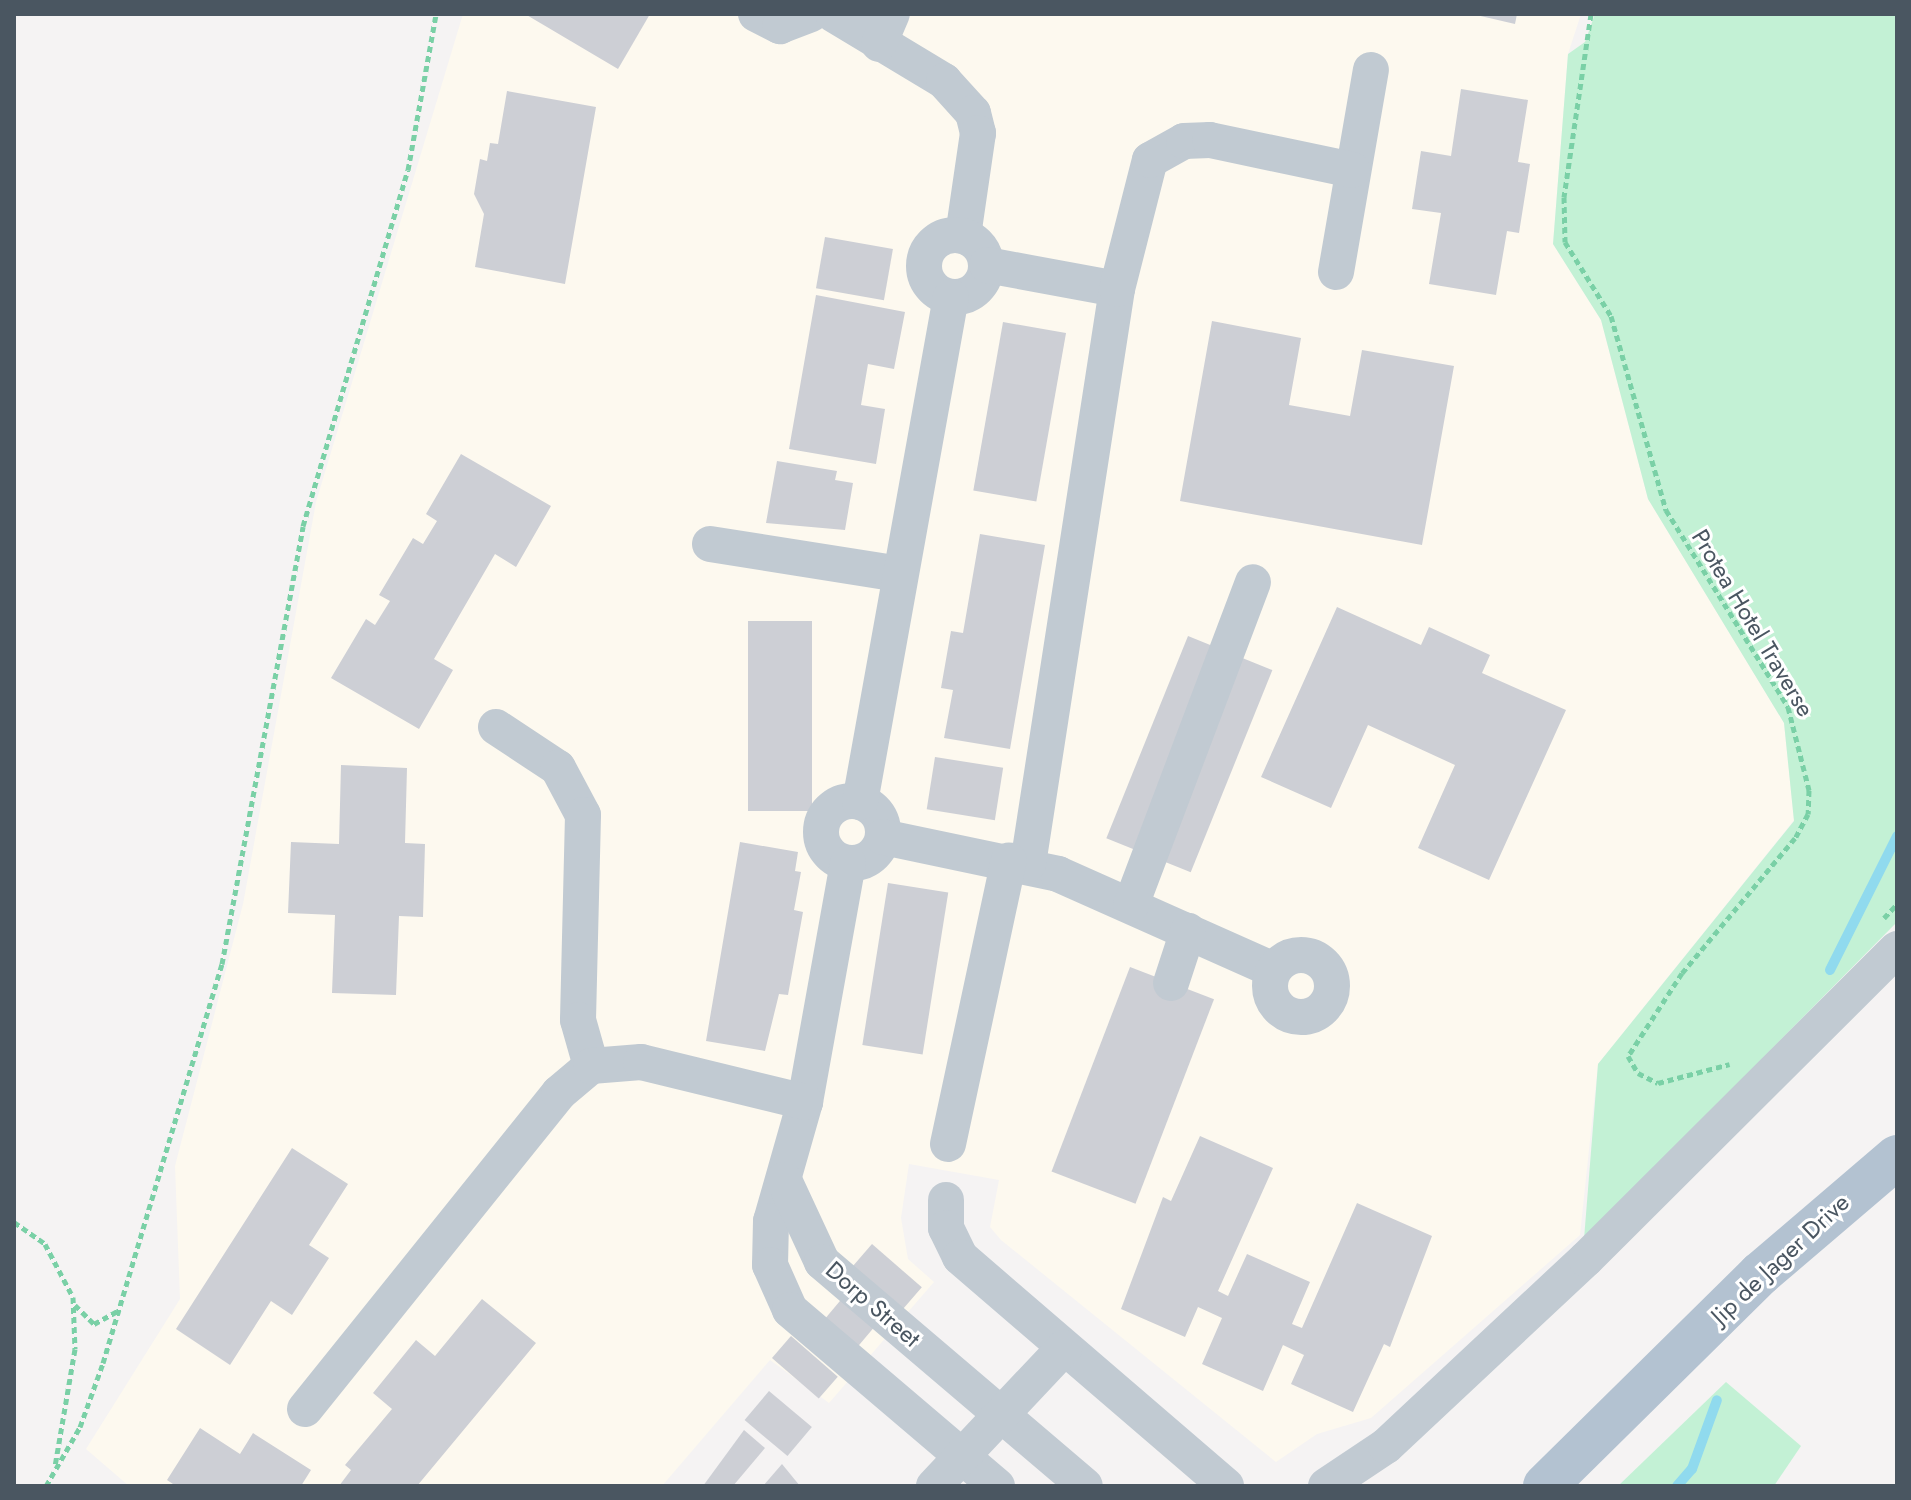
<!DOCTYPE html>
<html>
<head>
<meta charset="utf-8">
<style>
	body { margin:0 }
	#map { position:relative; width:1911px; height:1500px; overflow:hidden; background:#f5f3f3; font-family:Jost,sans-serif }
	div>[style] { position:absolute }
	.commercial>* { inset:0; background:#fdf9ef }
	.green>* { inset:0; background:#c3f1d5 }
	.stream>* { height:10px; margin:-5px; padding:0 5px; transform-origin:5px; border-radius:5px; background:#90daee }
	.building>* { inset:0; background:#cdcfd5; transform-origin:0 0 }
	.path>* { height:5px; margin-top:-2.5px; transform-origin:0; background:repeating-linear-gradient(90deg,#7ad0a6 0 6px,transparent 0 10px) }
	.minor>* { height:36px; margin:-18px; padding:0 18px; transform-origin:18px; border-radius:18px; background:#c1cad2 }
	.minor>.ring { margin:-18px; padding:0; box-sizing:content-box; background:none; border:36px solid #c1cad2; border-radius:50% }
	.major>* { height:44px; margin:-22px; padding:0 22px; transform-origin:22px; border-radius:22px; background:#b3c2d1 }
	span { translate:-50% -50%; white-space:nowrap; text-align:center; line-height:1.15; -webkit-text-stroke:6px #fff; paint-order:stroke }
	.street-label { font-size:24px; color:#4a5661 }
	.frame { position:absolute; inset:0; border:16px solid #4a5661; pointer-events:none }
</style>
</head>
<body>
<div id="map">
	<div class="commercial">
		<i style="clip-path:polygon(463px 14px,1581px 14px,1568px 54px,1553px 244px,1601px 320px,1648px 499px,1784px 723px,1794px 820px,1598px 1064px,1580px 1235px,1371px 1418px,1317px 1434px,1276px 1462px,1001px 1240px,990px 1227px,999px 1180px,909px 1164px,901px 1218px,908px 1259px,934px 1282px,829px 1403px,770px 1360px,662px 1486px,129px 1486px,86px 1449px,180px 1299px,175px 1166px,243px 904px,316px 502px)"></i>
	</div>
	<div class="green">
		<i style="clip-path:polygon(1595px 14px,1897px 14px,1897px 922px,1584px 1239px,1598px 1064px,1794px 821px,1784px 723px,1648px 499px,1601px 320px,1553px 244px,1568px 54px,1585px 42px)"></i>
		<i style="clip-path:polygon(1726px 1382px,1801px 1446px,1774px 1486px,1618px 1486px)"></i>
	</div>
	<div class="stream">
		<i style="left:1830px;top:970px;width:150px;rotate:-63.4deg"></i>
		<i style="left:1677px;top:1486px;width:23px;rotate:-49deg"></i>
		<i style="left:1692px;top:1469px;width:73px;rotate:-70.1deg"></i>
	</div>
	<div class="building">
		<i style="clip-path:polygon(525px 14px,650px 14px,618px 69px)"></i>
		<i style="clip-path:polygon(1472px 14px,1517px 14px,1515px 24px)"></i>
		<i style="clip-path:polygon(1461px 89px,1528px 100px,1518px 162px,1530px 164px,1519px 233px,1507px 231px,1496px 295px,1429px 284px,1441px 213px,1412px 209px,1421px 151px,1451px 156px)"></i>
		<i style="clip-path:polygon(507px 91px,596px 107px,565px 284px,475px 267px,484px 214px,474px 194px,480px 159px,487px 161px,490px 143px,498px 144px)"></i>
		<i style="left:825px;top:237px;width:69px;height:52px;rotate:10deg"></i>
		<i style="clip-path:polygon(816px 295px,905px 312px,894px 369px,868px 364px,861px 405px,885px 409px,876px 464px,789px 449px)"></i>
		<i style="clip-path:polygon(1212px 321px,1301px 338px,1289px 405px,1350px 416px,1362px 350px,1454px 366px,1422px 545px,1180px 501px)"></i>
		<i style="left:1003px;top:322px;width:64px;height:171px;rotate:10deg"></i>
		<i style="clip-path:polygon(461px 454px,551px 506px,516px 567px,495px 554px,434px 659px,453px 670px,419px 729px,331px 678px,366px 619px,375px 625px,390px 601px,379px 595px,413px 538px,423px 544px,437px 521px,426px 514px)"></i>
		<i style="clip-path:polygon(777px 461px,837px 471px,835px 480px,853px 483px,845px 530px,766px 523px)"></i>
		<i style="clip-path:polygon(980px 534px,1045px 545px,1010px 749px,944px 738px,953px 690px,941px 688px,951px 631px,963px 633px)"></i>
		<i style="clip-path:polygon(1337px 607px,1421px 645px,1429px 627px,1490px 655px,1482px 673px,1566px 710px,1489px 880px,1418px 848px,1455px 765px,1368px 725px,1331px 808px,1261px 777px)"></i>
		<i style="left:748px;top:621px;width:64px;height:190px"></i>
		<i style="left:1188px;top:636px;width:91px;height:218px;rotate:22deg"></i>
		<i style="left:935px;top:757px;width:69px;height:53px;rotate:9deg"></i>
		<i style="clip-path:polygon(341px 765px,407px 768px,405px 843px,425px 844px,423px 917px,399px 916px,396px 995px,332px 993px,335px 915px,288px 913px,291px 842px,339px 844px)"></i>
		<i style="clip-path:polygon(740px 842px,798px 852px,795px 871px,801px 872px,794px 910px,803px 912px,788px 995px,779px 994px,765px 1051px,706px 1041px)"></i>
		<i style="left:888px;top:883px;width:61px;height:164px;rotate:9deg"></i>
		<i style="left:1130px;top:967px;width:90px;height:219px;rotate:21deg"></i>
		<i style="clip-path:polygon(1200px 1136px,1273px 1168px,1218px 1291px,1228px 1296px,1247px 1254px,1310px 1282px,1292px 1324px,1302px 1328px,1357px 1203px,1432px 1236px,1390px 1347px,1384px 1344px,1353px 1412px,1291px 1384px,1304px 1355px,1283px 1345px,1263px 1391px,1202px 1364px,1222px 1318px,1198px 1307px,1185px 1337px,1121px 1309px,1163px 1197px,1171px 1201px)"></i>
		<i style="clip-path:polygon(292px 1148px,348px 1184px,309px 1245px,329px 1258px,292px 1315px,271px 1301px,230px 1365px,176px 1329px)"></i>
		<i style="left:872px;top:1244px;width:66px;height:31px;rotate:41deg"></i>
		<i style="left:850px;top:1289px;width:43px;height:61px;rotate:40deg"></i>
		<i style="clip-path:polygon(482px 1299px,536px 1343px,417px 1486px,339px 1486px,351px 1470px,345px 1465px,392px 1409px,373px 1393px,416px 1340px,435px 1356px)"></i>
		<i style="left:791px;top:1336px;width:62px;height:29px;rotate:41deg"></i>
		<i style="left:769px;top:1391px;width:56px;height:38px;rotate:40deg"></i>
		<i style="clip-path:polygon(200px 1428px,240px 1454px,253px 1433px,311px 1470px,301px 1486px,176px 1486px,167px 1480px)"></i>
		<i style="clip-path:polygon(744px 1430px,765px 1448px,733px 1486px,703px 1486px)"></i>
		<i style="clip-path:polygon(782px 1464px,800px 1486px,763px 1486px)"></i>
	</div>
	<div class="path">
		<i style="left:1591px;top:14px;width:185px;rotate:98.4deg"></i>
		<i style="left:1564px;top:197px;width:45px;rotate:88.7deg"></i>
		<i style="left:1565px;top:242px;width:87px;rotate:58.1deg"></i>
		<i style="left:1611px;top:316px;width:202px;rotate:74.2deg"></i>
		<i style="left:1666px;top:510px;width:232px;rotate:58.2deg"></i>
		<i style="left:1788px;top:707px;width:86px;rotate:75.8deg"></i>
		<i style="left:1809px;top:790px;width:24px;rotate:92deg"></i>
		<i style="left:1808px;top:814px;width:27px;rotate:118deg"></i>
		<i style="left:1795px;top:838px;width:176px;rotate:129.9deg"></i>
		<i style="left:1682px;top:973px;width:99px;rotate:123deg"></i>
		<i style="left:1628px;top:1056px;width:20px;rotate:60deg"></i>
		<i style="left:1638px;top:1073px;width:22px;rotate:27deg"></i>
		<i style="left:1658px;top:1083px;width:74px;rotate:-14.8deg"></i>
		<i style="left:1884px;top:918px;width:19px;rotate:-47deg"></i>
		<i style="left:14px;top:1222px;width:38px;rotate:35deg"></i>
		<i style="left:45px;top:1244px;width:60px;rotate:62.2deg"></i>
		<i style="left:73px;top:1297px;width:52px;rotate:87.8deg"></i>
		<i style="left:75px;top:1349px;width:119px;rotate:99.7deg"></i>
		<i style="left:75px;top:1305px;width:27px;rotate:45deg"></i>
		<i style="left:94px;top:1324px;width:29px;rotate:-29deg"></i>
		<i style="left:46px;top:1486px;width:68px;rotate:-60deg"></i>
		<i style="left:80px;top:1427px;width:68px;rotate:-70.2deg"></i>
		<i style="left:103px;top:1363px;width:416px;rotate:-73.4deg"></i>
		<i style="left:222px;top:964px;width:445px;rotate:-79.5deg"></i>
		<i style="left:303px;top:526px;width:371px;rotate:-73.6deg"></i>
		<i style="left:408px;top:170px;width:158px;rotate:-79.8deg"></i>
	</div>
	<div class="minor">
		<i style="left:756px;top:14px;width:27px;rotate:27deg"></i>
		<i style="left:780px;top:26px;width:33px;rotate:-21deg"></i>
		<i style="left:833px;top:14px;width:130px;rotate:31.1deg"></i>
		<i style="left:944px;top:81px;width:43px;rotate:47.8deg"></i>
		<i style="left:973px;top:113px;width:21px;rotate:76deg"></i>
		<i style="left:978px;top:133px;width:104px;rotate:98.3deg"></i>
		<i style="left:879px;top:44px;width:33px;rotate:-67deg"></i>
		<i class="ring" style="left:924px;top:235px;width:26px;height:26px"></i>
		<i style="left:987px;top:265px;width:132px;rotate:10.5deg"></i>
		<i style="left:1336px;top:272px;width:205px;rotate:-80.2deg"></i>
		<i style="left:710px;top:544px;width:191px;rotate:9deg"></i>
		<i style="left:496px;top:727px;width:74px;rotate:33.5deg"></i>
		<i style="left:558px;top:768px;width:53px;rotate:62deg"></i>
		<i style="left:583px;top:815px;width:205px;rotate:91.4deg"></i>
		<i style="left:578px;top:1020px;width:48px;rotate:74.2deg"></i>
		<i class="ring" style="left:821px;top:801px;width:26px;height:26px"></i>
		<i style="left:860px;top:802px;width:513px;rotate:-79.79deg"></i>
		<i style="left:883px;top:837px;width:179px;rotate:11.9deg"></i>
		<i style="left:1058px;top:874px;width:236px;rotate:24deg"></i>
		<i style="left:848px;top:863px;width:243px;rotate:100.2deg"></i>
		<i style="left:805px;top:1102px;width:124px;rotate:105.9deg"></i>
		<i style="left:771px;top:1221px;width:44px;rotate:91.3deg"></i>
		<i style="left:770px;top:1265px;width:49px;rotate:66deg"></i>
		<i style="left:790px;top:1310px;width:272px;rotate:40.4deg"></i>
		<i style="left:1028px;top:864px;width:582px;rotate:-81.2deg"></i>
		<i style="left:1117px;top:289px;width:133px;rotate:-75.7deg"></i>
		<i style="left:1150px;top:160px;width:39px;rotate:-29deg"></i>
		<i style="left:1184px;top:141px;width:26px;rotate:-2deg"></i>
		<i style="left:1210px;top:140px;width:145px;rotate:11.9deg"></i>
		<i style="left:1131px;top:905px;width:345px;rotate:-69.3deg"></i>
		<i class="ring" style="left:1270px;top:955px;width:26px;height:26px"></i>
		<i style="left:1171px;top:983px;width:55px;rotate:-71.9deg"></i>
		<i style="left:948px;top:1144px;width:290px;rotate:-77.9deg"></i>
		<i style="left:784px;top:1180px;width:90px;rotate:65.1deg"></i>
		<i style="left:822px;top:1262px;width:345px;rotate:40.4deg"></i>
		<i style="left:946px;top:1200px;width:28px;rotate:90deg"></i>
		<i style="left:946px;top:1228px;width:32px;rotate:64deg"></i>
		<i style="left:960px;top:1257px;width:351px;rotate:40.7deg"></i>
		<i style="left:305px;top:1409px;width:405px;rotate:-51.2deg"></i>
		<i style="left:559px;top:1093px;width:42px;rotate:-40.2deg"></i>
		<i style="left:591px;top:1066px;width:50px;rotate:-4.6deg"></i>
		<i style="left:641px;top:1062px;width:169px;rotate:13.7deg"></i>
		<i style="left:934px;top:1486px;width:190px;rotate:-46.7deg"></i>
		<i style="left:1326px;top:1486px;width:72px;rotate:-33.7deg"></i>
		<i style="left:1386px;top:1446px;width:274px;rotate:-43.1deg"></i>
		<i style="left:1586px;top:1259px;width:439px;rotate:-44.9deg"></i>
	</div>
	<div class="major">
		<i style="left:1545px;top:1486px;width:302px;rotate:-44.6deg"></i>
		<i style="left:1760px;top:1274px;width:180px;rotate:-40.5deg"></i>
	</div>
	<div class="street-label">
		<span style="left:1753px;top:623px;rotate:59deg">Protea Hotel Traverse</span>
		<span style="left:1780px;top:1259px;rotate:-43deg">Jip de Jager Drive</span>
		<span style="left:873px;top:1304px;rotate:41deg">Dorp Street</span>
	</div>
	<div class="frame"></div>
</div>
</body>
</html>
